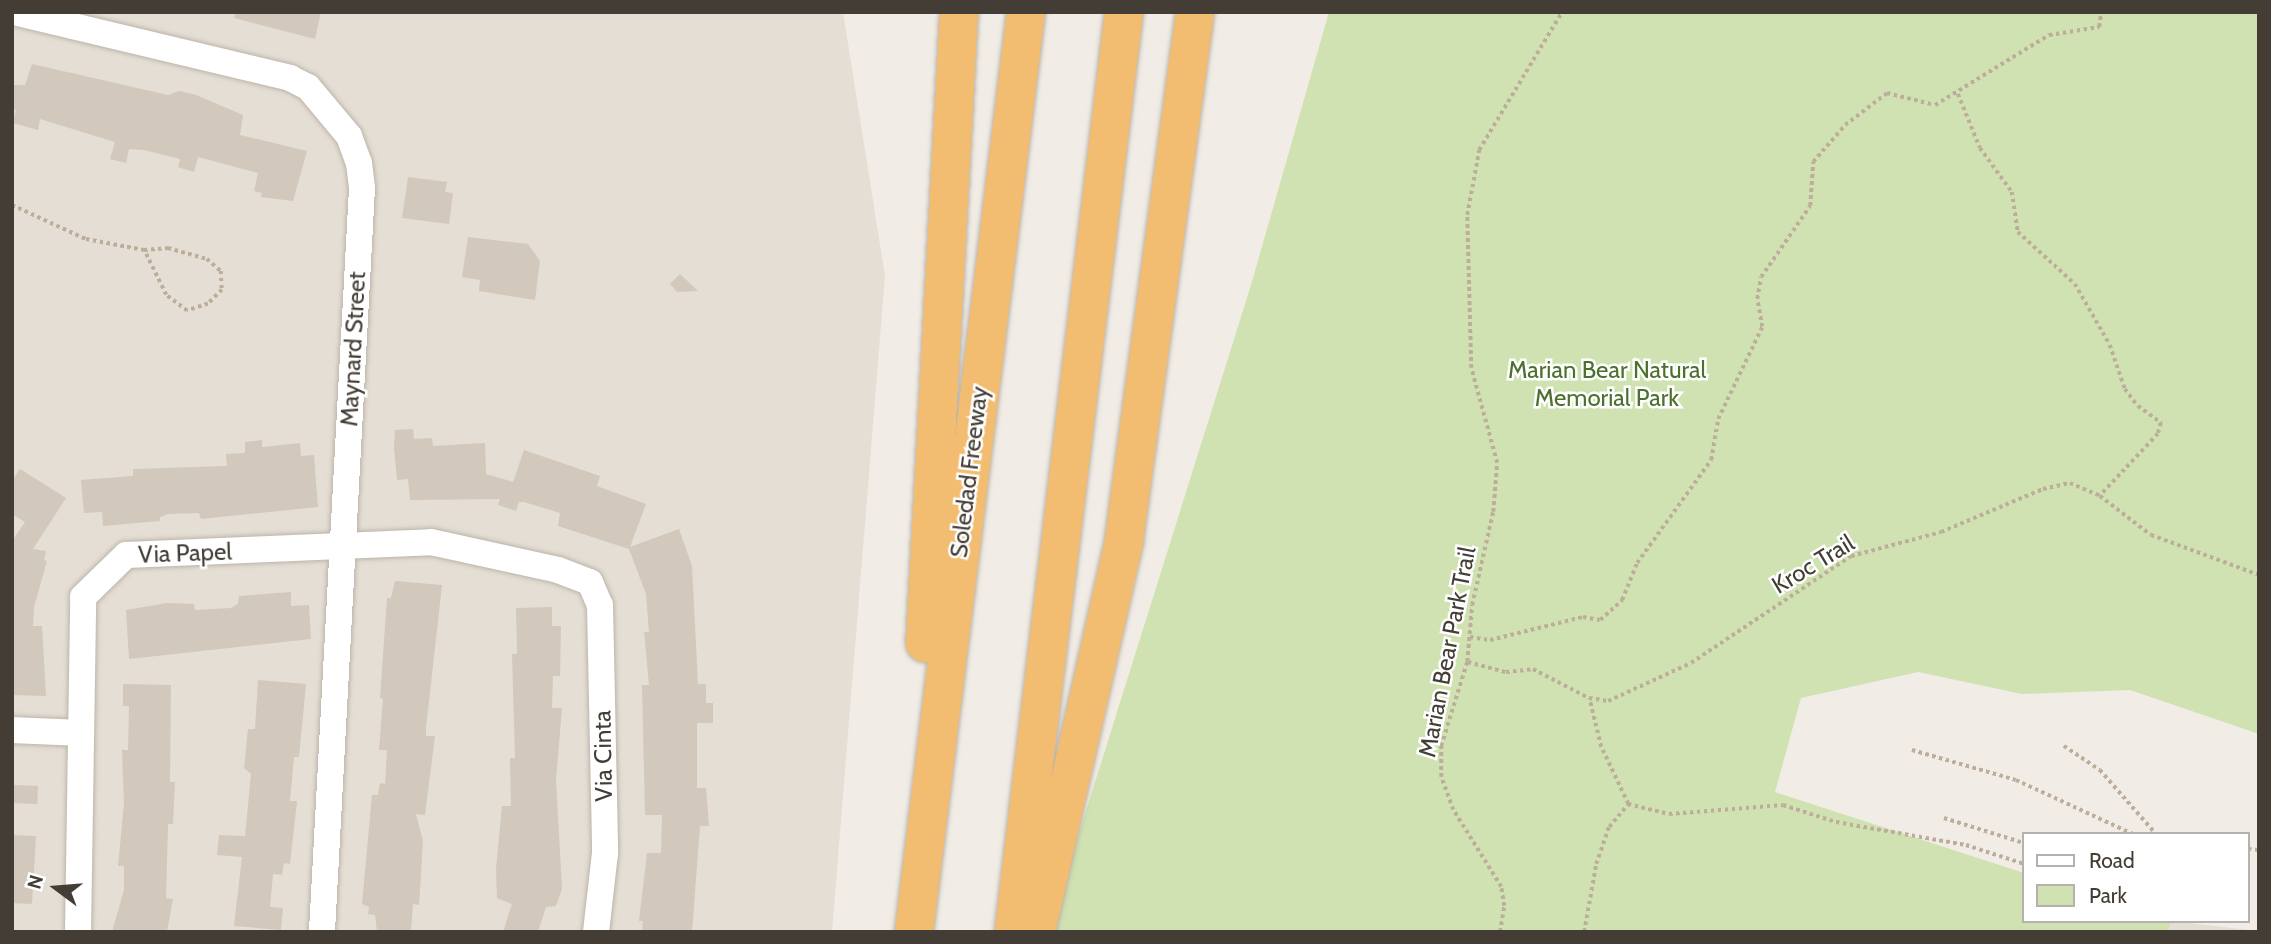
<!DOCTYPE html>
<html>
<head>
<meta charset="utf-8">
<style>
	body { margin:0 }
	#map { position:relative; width:2271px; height:944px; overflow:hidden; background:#f1ede6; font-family:Cabin,sans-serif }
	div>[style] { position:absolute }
	.residential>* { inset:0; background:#e5ded4 }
	.green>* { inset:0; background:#d0e2b1 }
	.building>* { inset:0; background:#d2c8bc; transform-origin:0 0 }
	.path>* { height:3.5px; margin-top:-1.75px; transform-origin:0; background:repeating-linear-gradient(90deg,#bcae9b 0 3.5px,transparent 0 7px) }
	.roads { filter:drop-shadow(0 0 2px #bcb4a9) drop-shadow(0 0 2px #bcb4a9) }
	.minor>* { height:26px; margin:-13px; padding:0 13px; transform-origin:13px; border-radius:13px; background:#fff }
	.highway>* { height:38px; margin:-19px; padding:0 19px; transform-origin:19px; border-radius:19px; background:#f2bd70 }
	span { translate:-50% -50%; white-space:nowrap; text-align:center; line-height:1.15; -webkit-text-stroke:5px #fff; paint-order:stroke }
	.street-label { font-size:24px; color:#433d36 }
	.park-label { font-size:24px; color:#4c702e }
	.frame { position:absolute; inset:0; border:14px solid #433d36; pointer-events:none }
	.legend { position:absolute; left:2022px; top:832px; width:228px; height:91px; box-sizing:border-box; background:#fff; border:2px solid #b4b1af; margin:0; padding:9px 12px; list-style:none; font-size:21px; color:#433d36 }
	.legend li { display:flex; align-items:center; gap:14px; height:35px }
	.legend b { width:35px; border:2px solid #b4b1af }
	.north { position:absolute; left:21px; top:853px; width:70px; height:70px; -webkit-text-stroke:5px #fff; paint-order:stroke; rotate:286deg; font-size:19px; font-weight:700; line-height:28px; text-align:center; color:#433d36 }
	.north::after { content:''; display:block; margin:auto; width:24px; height:32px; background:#433d36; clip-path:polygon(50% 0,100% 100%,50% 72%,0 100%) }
</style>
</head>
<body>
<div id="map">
	<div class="residential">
		<i style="clip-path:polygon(12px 12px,843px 12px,885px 276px,832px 932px,12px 932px)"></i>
		<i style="clip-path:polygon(2171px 921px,2259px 931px,2259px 932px,2168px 932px)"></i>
	</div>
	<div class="green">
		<i style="clip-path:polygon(1329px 12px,2259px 12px,2259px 734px,2130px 690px,2022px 694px,1918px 672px,1801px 698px,1775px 792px,2024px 873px,2024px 921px,2171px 921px,2168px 932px,1048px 932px,1251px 285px)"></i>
	</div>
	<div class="building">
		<i style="clip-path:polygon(235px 12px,321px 12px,315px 39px,234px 18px)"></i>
		<i style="clip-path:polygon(32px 64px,168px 95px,179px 91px,196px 95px,243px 115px,240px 135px,307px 151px,293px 201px,261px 197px,262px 193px,254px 191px,258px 173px,198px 157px,194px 172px,178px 167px,180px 159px,144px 150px,129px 149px,126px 163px,110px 159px,115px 142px,40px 119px,38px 130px,13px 123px,16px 110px,12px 109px,12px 85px,25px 85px)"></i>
		<i style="clip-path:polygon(408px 177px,447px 182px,445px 192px,453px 193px,449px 224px,402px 218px)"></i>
		<i style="clip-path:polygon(468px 237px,528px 244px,540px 261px,535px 300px,479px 291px,480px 280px,462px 277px)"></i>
		<i style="clip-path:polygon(680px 274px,698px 291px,677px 292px,670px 284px)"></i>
		<i style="clip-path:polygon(413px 429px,414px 439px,432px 438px,433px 446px,485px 443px,486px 474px,513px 482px,524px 450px,600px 476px,597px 486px,646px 504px,630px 547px,679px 529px,692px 566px,698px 684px,706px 684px,706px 703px,713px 703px,713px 723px,697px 723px,697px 788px,706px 788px,709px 826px,700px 826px,692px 932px,642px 932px,643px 921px,639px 921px,647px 853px,661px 853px,662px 815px,645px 815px,642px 685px,649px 685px,644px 632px,649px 632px,646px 594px,629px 549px,558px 526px,560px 513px,524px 502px,519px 502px,516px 511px,498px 505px,500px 499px,410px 500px,408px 479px,397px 480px,394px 447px,395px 430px)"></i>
		<i style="clip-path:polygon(262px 440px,262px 447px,300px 443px,301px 456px,314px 455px,318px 507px,201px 519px,199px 513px,168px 514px,160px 517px,160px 521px,103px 526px,102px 512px,84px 513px,81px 480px,133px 476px,133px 469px,227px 466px,226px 454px,245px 453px,245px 442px)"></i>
		<i style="clip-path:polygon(20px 469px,66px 498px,33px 549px,46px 551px,44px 560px,47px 561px,34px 607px,33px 626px,42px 626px,46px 696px,12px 695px,12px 541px,25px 522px,12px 514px,12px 481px)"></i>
		<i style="clip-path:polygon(395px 581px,442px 585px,426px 728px,426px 736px,435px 736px,425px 815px,416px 814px,423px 841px,419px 905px,413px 904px,411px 932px,377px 932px,375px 915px,368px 914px,369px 907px,362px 904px,372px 795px,378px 795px,380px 783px,385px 784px,387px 750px,379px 750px,383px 699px,380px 698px,387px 598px,391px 598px)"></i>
		<i style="clip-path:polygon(291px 592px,291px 606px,309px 605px,311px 639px,129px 659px,126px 610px,167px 603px,194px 604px,195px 610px,231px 608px,238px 604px,239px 596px)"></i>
		<i style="clip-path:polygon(552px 607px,552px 626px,561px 626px,560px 676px,553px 676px,552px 708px,562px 708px,556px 780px,562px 889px,556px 906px,546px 907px,538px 932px,503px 932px,512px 904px,497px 898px,496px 869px,502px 806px,511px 806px,510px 758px,515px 758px,512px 654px,517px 654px,516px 608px)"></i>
		<i style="clip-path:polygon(258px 680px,306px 684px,299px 757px,294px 757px,290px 801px,297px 801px,290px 864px,284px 863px,282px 875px,273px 874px,270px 907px,283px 908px,281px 930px,234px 926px,242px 857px,217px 855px,219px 835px,245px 836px,251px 774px,244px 768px,248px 729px,255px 729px)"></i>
		<i style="clip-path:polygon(123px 684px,171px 685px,170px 782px,175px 782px,173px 824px,168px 824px,166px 898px,173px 899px,167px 932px,112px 932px,124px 890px,124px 866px,118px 866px,124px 804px,122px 750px,128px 750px,129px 706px,123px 706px)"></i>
		<i style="left:12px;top:785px;width:26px;height:18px;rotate:2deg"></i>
		<i style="clip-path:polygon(12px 835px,36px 836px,32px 904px,12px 903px)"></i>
	</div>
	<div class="path">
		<i style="left:1958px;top:94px;width:58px;rotate:67.8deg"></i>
		<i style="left:1980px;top:148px;width:54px;rotate:54deg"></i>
		<i style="left:2012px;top:192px;width:40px;rotate:81.5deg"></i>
		<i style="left:2018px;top:232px;width:77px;rotate:42.4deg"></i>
		<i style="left:2075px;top:284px;width:70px;rotate:60.2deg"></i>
		<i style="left:2110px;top:345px;width:46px;rotate:71.2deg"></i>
		<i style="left:2125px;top:389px;width:21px;rotate:53deg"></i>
		<i style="left:2138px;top:406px;width:29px;rotate:36deg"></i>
		<i style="left:2161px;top:423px;width:11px;rotate:105deg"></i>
		<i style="left:2158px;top:434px;width:85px;rotate:133.1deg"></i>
		<i style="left:12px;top:205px;width:81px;rotate:24.7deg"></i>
		<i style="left:86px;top:239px;width:59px;rotate:10.7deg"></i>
		<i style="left:144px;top:250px;width:24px;rotate:-5deg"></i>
		<i style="left:168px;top:248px;width:41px;rotate:15.8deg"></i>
		<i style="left:207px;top:259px;width:18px;rotate:41deg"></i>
		<i style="left:221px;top:271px;width:19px;rotate:87deg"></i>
		<i style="left:222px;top:290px;width:20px;rotate:135deg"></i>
		<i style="left:208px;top:304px;width:22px;rotate:162deg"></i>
		<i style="left:187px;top:311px;width:26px;rotate:-143deg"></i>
		<i style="left:166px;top:295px;width:50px;rotate:-116.1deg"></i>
		<i style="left:1470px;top:637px;width:20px;rotate:9deg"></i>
		<i style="left:1490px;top:640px;width:96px;rotate:-13.9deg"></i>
		<i style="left:1583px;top:617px;width:17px;rotate:10deg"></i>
		<i style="left:1600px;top:620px;width:30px;rotate:-42deg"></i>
		<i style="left:1622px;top:600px;width:40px;rotate:-68deg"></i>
		<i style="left:1637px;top:563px;width:127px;rotate:-54.3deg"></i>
		<i style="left:1711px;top:460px;width:42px;rotate:-80.3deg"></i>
		<i style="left:1718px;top:419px;width:102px;rotate:-64.4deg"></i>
		<i style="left:1762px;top:327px;width:28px;rotate:-100deg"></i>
		<i style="left:1757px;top:299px;width:22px;rotate:-80deg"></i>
		<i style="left:1761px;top:277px;width:86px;rotate:-55.4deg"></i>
		<i style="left:1810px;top:206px;width:44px;rotate:-86.1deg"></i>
		<i style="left:1813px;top:162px;width:49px;rotate:-49.1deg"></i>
		<i style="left:1845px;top:125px;width:53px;rotate:-37.3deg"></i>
		<i style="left:1887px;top:93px;width:49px;rotate:14deg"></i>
		<i style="left:1935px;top:105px;width:134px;rotate:-31.6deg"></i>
		<i style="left:2049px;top:35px;width:51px;rotate:-9.1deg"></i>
		<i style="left:2099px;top:27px;width:15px;rotate:-82deg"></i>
		<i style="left:1468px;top:662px;width:39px;rotate:15deg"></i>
		<i style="left:1506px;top:672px;width:27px;rotate:-6deg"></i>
		<i style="left:1533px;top:669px;width:63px;rotate:27.4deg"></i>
		<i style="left:1589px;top:698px;width:19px;rotate:9deg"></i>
		<i style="left:1608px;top:701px;width:91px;rotate:-24.6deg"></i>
		<i style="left:1691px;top:663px;width:192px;rotate:-33.8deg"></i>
		<i style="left:1851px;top:556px;width:93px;rotate:-14.9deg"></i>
		<i style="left:1941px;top:532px;width:111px;rotate:-22.9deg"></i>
		<i style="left:2043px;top:489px;width:28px;rotate:-13deg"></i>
		<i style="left:2070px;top:483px;width:33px;rotate:23deg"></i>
		<i style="left:2100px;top:496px;width:64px;rotate:37.4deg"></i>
		<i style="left:2151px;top:535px;width:115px;rotate:20.3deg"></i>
		<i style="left:2064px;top:746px;width:43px;rotate:33.7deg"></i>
		<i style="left:2100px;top:770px;width:85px;rotate:48.8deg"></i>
		<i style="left:1912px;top:750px;width:108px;rotate:16.1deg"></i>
		<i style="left:2016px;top:780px;width:129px;rotate:24.8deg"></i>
		<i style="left:1628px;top:804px;width:42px;rotate:13.7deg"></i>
		<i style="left:1669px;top:814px;width:114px;rotate:-4.5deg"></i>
		<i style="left:1783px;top:805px;width:56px;rotate:17.8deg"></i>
		<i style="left:1836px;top:822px;width:132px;rotate:10deg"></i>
		<i style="left:1966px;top:845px;width:61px;rotate:18.1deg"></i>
		<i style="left:1944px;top:818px;width:84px;rotate:17.4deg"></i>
		<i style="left:2248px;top:849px;width:11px;rotate:5deg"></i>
		<i style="left:1500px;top:932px;width:26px;rotate:-81deg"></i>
		<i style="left:1504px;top:906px;width:19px;rotate:-99deg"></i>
		<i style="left:1501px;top:887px;width:91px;rotate:-121.9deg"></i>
		<i style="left:1453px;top:810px;width:35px;rotate:-110deg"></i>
		<i style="left:1441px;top:777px;width:31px;rotate:-90deg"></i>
		<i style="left:1441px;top:746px;width:88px;rotate:-72.8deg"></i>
		<i style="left:1467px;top:662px;width:57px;rotate:-85deg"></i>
		<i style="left:1472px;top:605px;width:95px;rotate:-77.3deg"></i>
		<i style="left:1493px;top:512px;width:49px;rotate:-85.3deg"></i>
		<i style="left:1497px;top:463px;width:98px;rotate:-105.3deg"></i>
		<i style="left:1471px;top:368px;width:153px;rotate:-91.5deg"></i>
		<i style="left:1467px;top:215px;width:66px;rotate:-79.5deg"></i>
		<i style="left:1479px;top:150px;width:161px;rotate:-59deg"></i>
		<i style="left:1584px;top:932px;width:69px;rotate:-80deg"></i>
		<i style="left:1596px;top:864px;width:39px;rotate:-71deg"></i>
		<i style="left:1609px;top:827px;width:30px;rotate:-50deg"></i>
		<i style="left:1628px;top:804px;width:63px;rotate:-115.3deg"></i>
		<i style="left:1601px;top:747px;width:50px;rotate:-103.8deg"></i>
	</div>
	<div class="roads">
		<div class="minor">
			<i style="left:14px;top:12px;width:284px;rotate:13.4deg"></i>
			<i style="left:290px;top:78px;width:20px;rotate:27deg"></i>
			<i style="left:308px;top:87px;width:64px;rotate:50.1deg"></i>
			<i style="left:349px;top:136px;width:29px;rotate:70deg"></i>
			<i style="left:359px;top:163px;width:25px;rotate:83deg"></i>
			<i style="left:362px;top:188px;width:745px;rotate:93.08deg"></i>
			<i style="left:12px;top:730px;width:69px;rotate:2.5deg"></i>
			<i style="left:78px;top:932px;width:335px;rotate:-89.1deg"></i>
			<i style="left:83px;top:597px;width:60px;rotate:-44.3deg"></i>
			<i style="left:126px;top:555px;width:305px;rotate:-2.4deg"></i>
			<i style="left:431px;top:542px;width:130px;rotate:12.4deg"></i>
			<i style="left:558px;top:570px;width:34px;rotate:21deg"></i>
			<i style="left:590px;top:582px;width:25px;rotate:67deg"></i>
			<i style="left:600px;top:605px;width:248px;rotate:88.8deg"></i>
			<i style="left:605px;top:853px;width:80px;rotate:96.5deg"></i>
		</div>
		<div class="highway">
			<i style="left:925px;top:643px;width:632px;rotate:-86.92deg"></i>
			<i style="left:1014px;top:930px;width:925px;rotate:-83.17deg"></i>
			<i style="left:914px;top:932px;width:927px;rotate:-83.06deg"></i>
			<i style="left:1036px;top:932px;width:402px;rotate:-77.3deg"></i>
			<i style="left:1124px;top:540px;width:533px;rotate:-82.34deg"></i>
		</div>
	</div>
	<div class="street-label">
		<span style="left:353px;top:349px;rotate:-87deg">Maynard Street</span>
		<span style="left:969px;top:472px;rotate:-83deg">Soledad Freeway</span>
		<span style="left:185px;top:553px;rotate:-2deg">Via Papel</span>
		<span style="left:1813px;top:564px;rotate:-31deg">Kroc Trail</span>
		<span style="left:1447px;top:652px;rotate:-79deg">Marian Bear Park Trail</span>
		<span style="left:603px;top:756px;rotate:-91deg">Via Cinta</span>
	</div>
	<div class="park-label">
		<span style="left:1607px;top:384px">Marian Bear Natural<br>Memorial Park</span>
	</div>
	<div class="frame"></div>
	<ul class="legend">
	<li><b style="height:9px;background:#fff"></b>Road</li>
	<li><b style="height:19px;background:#d0e2b1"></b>Park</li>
	</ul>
	<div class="north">N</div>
</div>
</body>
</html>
